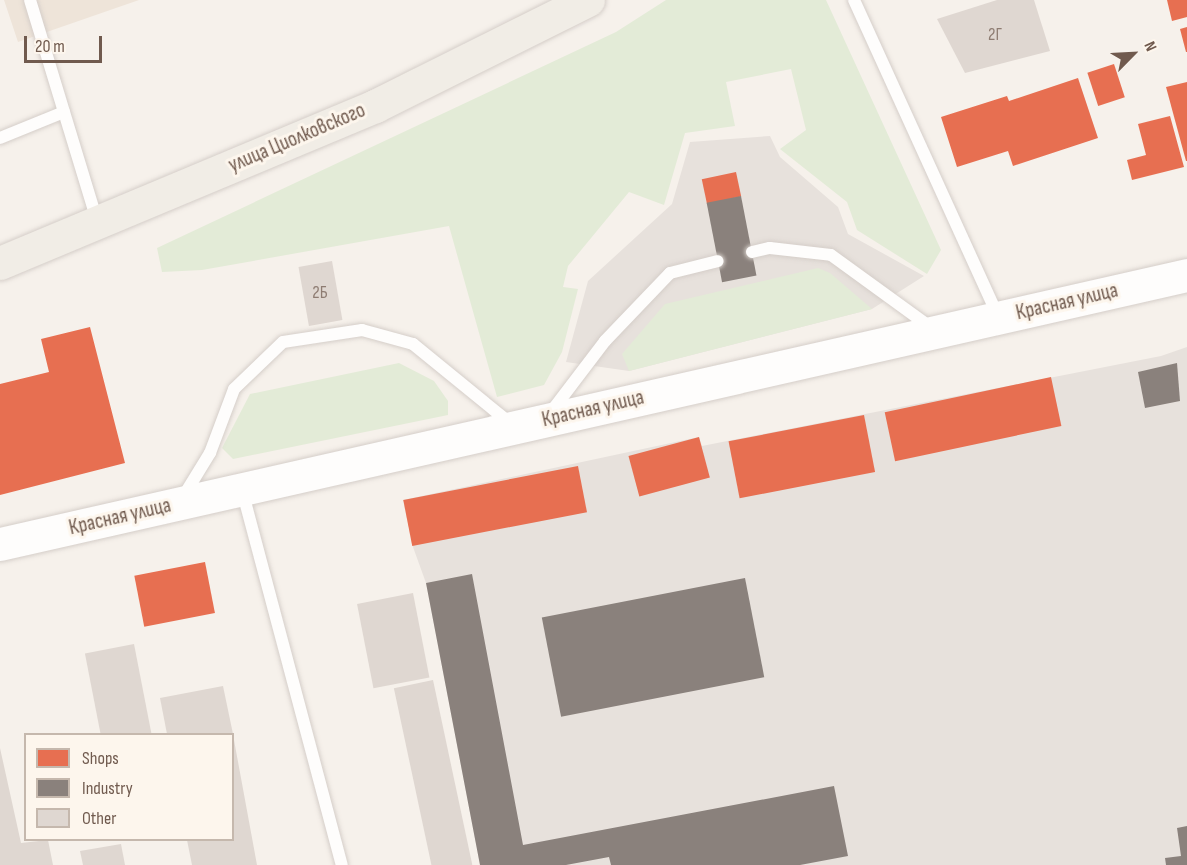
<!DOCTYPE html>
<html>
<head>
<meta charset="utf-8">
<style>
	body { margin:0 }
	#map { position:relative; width:1187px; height:865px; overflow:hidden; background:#f6f1eb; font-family:"Sofia Sans Condensed",sans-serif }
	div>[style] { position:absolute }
	.residential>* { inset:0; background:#eee4d9 }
	.industrial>* { inset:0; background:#e7e1dc }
	.green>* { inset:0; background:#e3ebd7 }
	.shops>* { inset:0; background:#e76f51; transform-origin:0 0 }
	.industry>* { inset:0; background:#8a817c; transform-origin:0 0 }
	.building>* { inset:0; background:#dfd7d1; transform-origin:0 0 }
	.roads { filter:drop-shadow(0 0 2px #d5cec9) drop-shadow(0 0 2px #d5cec9) }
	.lane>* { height:12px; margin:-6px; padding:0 6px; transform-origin:6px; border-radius:6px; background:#fefdfc }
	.secondary>* { height:33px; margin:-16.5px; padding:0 16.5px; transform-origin:16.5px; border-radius:16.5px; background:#fefdfc }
	.primary>* { height:33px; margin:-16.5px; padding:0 16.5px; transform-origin:16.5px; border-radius:16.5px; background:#f1ede6 }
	span { translate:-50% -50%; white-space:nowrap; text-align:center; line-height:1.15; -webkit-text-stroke:6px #fdf6ed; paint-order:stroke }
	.number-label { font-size:18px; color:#8e7c72 }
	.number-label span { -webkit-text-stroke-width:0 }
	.street-label { font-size:21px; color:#705a4e }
	.legend { position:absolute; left:24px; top:733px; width:210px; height:108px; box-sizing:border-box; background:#fdf6ed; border:2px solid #c5b8ad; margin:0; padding:8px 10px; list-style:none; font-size:18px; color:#705a4e }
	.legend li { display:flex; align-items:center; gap:12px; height:30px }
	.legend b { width:30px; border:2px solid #c5b8ad }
	.north { position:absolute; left:1103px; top:24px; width:60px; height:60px; -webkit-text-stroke:4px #fdf6ed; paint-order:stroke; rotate:66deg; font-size:16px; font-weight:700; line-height:24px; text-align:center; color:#705a4e }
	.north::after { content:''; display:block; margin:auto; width:21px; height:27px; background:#705a4e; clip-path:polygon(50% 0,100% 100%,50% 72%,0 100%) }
	.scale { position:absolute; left:24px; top:36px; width:78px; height:27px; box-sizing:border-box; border:3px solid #705a4e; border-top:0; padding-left:8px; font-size:18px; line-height:21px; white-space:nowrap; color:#705a4e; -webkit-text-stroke:4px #fdf6ed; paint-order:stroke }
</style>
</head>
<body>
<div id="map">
	<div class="residential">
		<i style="clip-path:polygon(4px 0,139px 0,18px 42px)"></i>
	</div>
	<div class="industrial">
		<i style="clip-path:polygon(770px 136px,780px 157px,838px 207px,848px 234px,924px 276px,872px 309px,629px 371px,566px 362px,588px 281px,672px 204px,690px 142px)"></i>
		<i style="clip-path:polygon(1187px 347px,1187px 865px,480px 865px,426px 583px,413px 547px,403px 500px,699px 437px,702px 446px,1161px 356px)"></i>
	</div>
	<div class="green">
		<i style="clip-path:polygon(666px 0,826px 0,941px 250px,927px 274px,857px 230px,847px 202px,780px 149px,806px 130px,791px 69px,726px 82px,735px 126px,685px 133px,664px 205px,629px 192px,568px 266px,563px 287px,578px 289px,562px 352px,544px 385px,497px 397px,449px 226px,202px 270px,162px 272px,157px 248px,616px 32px)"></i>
		<i style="clip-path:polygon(818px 268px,830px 273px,872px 309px,629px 371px,622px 354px,665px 304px)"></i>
		<i style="clip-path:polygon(399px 363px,434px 381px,448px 401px,448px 415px,233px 459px,222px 448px,250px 394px)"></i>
	</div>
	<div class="shops">
		<i style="clip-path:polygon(1167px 0,1187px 0,1187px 17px,1172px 21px)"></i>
		<i style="clip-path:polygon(1187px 27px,1187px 52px,1186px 52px,1180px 29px)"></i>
		<i style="left:1114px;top:64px;width:35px;height:28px;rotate:72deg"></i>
		<i style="clip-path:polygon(1078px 78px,1098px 138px,1013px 166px,1008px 151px,957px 167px,941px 117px,1007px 96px,1009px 101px)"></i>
		<i style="clip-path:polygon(1187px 82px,1187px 161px,1186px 161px,1166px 87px)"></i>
		<i style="clip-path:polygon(1170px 116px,1184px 167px,1132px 180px,1127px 160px,1146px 155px,1138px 124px)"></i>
		<i style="left:736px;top:172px;width:25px;height:35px;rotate:78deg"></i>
		<i style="clip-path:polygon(90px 327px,125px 463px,0 495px,0 384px,49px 372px,41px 339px)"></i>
		<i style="left:1051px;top:377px;width:50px;height:170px;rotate:78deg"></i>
		<i style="left:864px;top:415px;width:58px;height:138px;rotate:79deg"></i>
		<i style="left:699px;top:437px;width:42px;height:73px;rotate:75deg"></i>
		<i style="left:578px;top:466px;width:47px;height:178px;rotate:79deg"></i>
		<i style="left:205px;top:562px;width:52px;height:72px;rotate:79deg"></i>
	</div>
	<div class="industry">
		<i style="left:741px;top:196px;width:81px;height:35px;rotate:79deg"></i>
		<i style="clip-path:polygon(1177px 363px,1180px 401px,1145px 408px,1138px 372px)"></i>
		<i style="clip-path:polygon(472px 574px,523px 845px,834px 786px,848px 856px,800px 865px,611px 865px,609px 857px,566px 865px,480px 865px,426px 583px)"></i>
		<i style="left:745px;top:578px;width:101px;height:207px;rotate:79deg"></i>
		<i style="clip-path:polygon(1187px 826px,1187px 865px,1166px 865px,1165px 858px,1181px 856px,1177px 828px)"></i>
	</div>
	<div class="building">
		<i style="clip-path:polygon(997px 0,1034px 0,1050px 51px,965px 73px,937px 19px)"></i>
		<i style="left:332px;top:261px;width:60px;height:34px;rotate:80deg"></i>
		<i style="left:413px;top:593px;width:86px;height:57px;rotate:79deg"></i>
		<i style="left:134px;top:644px;width:92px;height:50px;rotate:79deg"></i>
		<i style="left:433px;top:680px;width:189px;height:40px;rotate:78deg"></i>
		<i style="clip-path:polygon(223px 686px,233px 734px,167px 734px,160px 698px)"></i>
		<i style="clip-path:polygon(234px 740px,257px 865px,192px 865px,187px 840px,232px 840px)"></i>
		<i style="clip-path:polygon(0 748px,21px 843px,48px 840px,53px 865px,0 865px)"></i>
		<i style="clip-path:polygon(121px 844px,125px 865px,83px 865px,80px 851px)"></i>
	</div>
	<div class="roads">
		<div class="lane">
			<i style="left:30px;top:0;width:230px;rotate:73.1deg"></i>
			<i style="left:854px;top:0;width:347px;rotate:65.5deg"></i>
			<i style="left:0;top:138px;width:69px;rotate:-22.1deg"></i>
			<i style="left:752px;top:252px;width:18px;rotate:-13deg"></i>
			<i style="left:770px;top:248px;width:61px;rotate:6.5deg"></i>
			<i style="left:831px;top:255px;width:122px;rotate:36deg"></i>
			<i style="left:551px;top:412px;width:89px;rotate:-52.7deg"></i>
			<i style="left:605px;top:341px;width:94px;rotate:-46.3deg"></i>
			<i style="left:670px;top:273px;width:49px;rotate:-14deg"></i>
			<i style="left:242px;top:490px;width:388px;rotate:75.1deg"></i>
			<i style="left:183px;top:497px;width:52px;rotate:-58.5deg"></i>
			<i style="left:210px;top:453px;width:68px;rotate:-69.4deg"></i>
			<i style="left:234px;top:389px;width:68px;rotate:-43.8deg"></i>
			<i style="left:283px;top:342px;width:80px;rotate:-8.6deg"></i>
			<i style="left:362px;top:330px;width:53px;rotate:15.4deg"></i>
			<i style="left:413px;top:344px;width:127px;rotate:39.2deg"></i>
		</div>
		<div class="secondary">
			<i style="left:0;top:544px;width:1217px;rotate:-12.77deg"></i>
		</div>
		<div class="primary">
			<i style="left:0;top:263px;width:407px;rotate:-22.7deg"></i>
			<i style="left:375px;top:106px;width:238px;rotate:-26.5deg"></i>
		</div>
	</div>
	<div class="number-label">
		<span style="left:995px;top:35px">2Г</span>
		<span style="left:320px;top:293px">2Б</span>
	</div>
	<div class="street-label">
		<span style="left:297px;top:138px;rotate:-23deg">улица Циолковского</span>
		<span style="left:1067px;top:302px;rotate:-13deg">Красная улица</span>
		<span style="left:593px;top:409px;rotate:-13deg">Красная улица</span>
		<span style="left:120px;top:517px;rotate:-13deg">Красная улица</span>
	</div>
	<ul class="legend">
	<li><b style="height:16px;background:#e76f51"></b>Shops</li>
	<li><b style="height:16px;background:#8a817c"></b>Industry</li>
	<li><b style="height:16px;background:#dfd7d1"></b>Other</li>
	</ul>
	<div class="north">N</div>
	<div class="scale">20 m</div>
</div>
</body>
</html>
